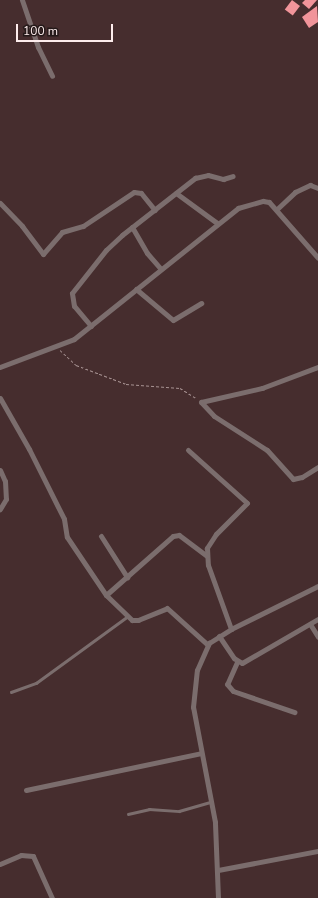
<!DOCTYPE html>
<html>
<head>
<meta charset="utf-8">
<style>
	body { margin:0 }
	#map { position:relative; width:318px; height:898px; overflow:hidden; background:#462d2e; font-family:"Nunito Sans",sans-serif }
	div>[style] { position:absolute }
	.building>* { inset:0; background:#f1949a; transform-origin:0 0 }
	.path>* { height:1px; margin-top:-0.5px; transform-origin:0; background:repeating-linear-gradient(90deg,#a69191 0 3px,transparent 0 5px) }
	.lane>* { height:2.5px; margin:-1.25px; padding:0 1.25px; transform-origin:1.25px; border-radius:1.25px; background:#7b6d6d }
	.street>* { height:5px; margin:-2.5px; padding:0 2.5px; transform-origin:2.5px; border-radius:2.5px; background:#7b6d6d }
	span { translate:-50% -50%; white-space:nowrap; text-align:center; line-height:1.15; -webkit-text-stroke:4px #241919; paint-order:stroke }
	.scale { position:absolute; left:16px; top:24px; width:97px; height:18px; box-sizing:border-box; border:2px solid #feeded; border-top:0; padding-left:5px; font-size:12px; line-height:14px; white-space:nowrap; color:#feeded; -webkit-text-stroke:3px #241919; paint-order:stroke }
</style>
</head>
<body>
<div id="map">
	<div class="building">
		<i style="left:292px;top:0;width:10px;height:12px;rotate:37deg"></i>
		<i style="clip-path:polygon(305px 0,317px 0,309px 9px,302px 3px)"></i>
		<i style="clip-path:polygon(317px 6px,318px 22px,309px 28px,302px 17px)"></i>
	</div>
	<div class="path">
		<i style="left:60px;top:350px;width:22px;rotate:43deg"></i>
		<i style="left:76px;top:365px;width:53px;rotate:20.8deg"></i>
		<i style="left:126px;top:384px;width:54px;rotate:4.2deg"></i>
		<i style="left:180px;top:388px;width:19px;rotate:32deg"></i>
	</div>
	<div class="lane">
		<i style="left:11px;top:692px;width:27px;rotate:-20deg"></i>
		<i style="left:36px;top:683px;width:112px;rotate:-36deg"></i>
		<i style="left:128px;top:814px;width:22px;rotate:-13deg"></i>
		<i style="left:149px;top:809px;width:30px;rotate:4deg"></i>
		<i style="left:179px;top:811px;width:32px;rotate:-16deg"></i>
	</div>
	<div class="street">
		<i style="left:22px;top:0;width:50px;rotate:71.2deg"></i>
		<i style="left:38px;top:47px;width:32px;rotate:64deg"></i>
		<i style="left:176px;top:193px;width:51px;rotate:36.2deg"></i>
		<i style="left:0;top:203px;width:32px;rotate:46deg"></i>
		<i style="left:22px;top:226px;width:35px;rotate:53deg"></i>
		<i style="left:43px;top:254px;width:29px;rotate:-49deg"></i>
		<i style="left:62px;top:232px;width:22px;rotate:-16deg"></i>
		<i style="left:83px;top:226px;width:61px;rotate:-33.7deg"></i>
		<i style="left:134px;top:192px;width:7px;rotate:8deg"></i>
		<i style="left:141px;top:193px;width:22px;rotate:51deg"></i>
		<i style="left:277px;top:209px;width:25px;rotate:-43deg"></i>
		<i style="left:295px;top:192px;width:17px;rotate:-25deg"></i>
		<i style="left:310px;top:185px;width:9px;rotate:21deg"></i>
		<i style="left:132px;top:227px;width:30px;rotate:60deg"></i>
		<i style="left:147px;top:253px;width:21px;rotate:49deg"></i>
		<i style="left:136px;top:289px;width:48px;rotate:40deg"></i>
		<i style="left:173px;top:320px;width:33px;rotate:-31deg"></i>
		<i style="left:91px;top:326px;width:26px;rotate:-130deg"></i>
		<i style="left:74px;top:306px;width:13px;rotate:-99deg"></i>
		<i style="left:72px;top:293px;width:55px;rotate:-51.7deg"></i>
		<i style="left:106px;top:250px;width:22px;rotate:-43deg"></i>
		<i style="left:122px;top:235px;width:93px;rotate:-38deg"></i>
		<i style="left:195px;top:178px;width:13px;rotate:-13deg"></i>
		<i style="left:208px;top:175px;width:16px;rotate:15deg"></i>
		<i style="left:223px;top:179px;width:10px;rotate:-17deg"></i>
		<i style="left:0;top:367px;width:79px;rotate:-20.7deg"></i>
		<i style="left:74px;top:339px;width:210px;rotate:-38.6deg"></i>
		<i style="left:238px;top:208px;width:26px;rotate:-16deg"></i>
		<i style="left:263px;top:201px;width:6px;rotate:9deg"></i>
		<i style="left:269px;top:202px;width:74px;rotate:48.8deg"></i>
		<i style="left:0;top:398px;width:59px;rotate:60.4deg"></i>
		<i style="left:29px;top:449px;width:78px;rotate:63.4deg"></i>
		<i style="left:64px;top:519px;width:18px;rotate:81deg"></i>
		<i style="left:67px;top:537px;width:70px;rotate:56.1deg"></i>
		<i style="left:106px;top:595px;width:36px;rotate:44deg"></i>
		<i style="left:132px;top:620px;width:6px"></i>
		<i style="left:138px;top:620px;width:31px;rotate:-22deg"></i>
		<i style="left:167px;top:608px;width:55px;rotate:42.1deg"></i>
		<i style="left:201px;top:402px;width:19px;rotate:47deg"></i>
		<i style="left:214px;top:416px;width:63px;rotate:32.7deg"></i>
		<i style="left:267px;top:450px;width:39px;rotate:48deg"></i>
		<i style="left:293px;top:479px;width:9px;rotate:-13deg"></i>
		<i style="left:302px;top:477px;width:19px;rotate:-32deg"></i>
		<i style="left:201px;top:402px;width:63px;rotate:-12.9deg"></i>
		<i style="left:262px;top:388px;width:60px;rotate:-20.6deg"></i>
		<i style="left:188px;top:450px;width:79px;rotate:41.9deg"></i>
		<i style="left:247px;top:503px;width:44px;rotate:135deg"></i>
		<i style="left:216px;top:534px;width:17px;rotate:123deg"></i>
		<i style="left:207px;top:548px;width:17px;rotate:87deg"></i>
		<i style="left:208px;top:565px;width:68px;rotate:70.2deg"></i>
		<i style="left:0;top:470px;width:12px;rotate:66deg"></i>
		<i style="left:5px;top:481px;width:18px;rotate:87deg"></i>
		<i style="left:6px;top:499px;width:12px;rotate:121deg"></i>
		<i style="left:101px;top:536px;width:49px;rotate:57.6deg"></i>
		<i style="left:106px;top:595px;width:89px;rotate:-41.4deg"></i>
		<i style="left:173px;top:536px;width:6px;rotate:-9deg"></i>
		<i style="left:179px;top:535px;width:35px;rotate:37deg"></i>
		<i style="left:310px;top:624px;width:15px;rotate:58deg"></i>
		<i style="left:219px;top:636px;width:27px;rotate:56deg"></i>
		<i style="left:234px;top:658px;width:9px;rotate:32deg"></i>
		<i style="left:242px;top:663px;width:88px;rotate:-30.1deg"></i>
		<i style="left:237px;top:662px;width:24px;rotate:114deg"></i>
		<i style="left:227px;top:684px;width:9px;rotate:49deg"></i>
		<i style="left:233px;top:691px;width:65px;rotate:19deg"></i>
		<i style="left:26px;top:790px;width:179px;rotate:-11.9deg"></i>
		<i style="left:0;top:864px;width:23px;rotate:-23deg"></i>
		<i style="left:21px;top:855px;width:12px;rotate:5deg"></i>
		<i style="left:33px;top:856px;width:46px;rotate:65.7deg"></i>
		<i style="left:218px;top:870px;width:102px;rotate:-10.8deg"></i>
		<i style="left:218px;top:898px;width:76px;rotate:-92.3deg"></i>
		<i style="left:215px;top:822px;width:117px;rotate:-100.8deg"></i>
		<i style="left:193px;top:707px;width:37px;rotate:-84deg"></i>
		<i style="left:197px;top:670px;width:30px;rotate:-66deg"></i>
		<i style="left:209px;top:643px;width:26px;rotate:-32deg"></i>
		<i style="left:231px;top:629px;width:97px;rotate:-26.3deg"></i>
	</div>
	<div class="scale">100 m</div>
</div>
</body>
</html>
